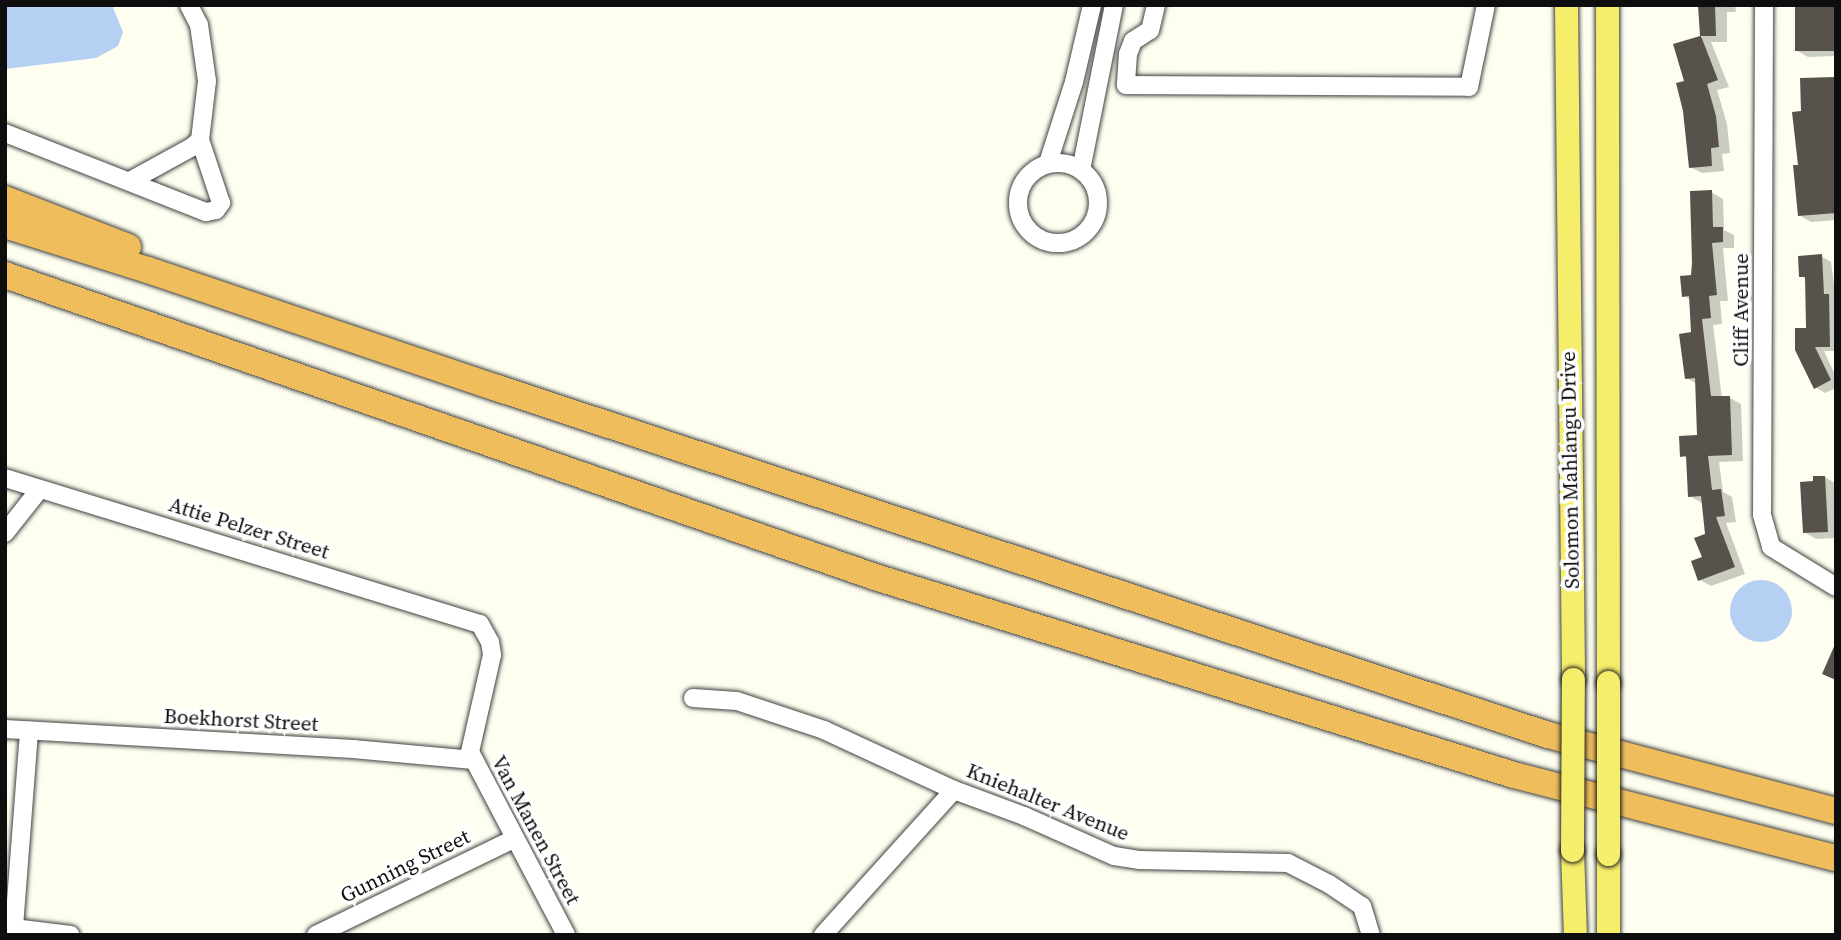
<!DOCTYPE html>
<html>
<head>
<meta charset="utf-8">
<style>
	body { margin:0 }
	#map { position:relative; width:1841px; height:940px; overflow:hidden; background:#fefff0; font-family:"Source Serif 4",serif }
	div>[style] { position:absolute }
	.water>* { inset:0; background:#b6d0f4 }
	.round { border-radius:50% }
	.shadow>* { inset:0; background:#0003 }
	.building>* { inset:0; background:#57524b; transform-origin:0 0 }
	.roads { filter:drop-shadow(0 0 2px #414141) drop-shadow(0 0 2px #414141) }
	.minor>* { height:18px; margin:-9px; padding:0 9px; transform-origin:9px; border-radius:9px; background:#fff }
	.minor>.ring { margin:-9px; padding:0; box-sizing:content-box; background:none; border:18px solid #fff; border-radius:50% }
	.major>* { height:23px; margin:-11.5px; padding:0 11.5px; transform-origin:11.5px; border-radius:11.5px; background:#f4ee6a }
	.highway>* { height:26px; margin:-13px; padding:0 13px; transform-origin:13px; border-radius:13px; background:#f0bd5c }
	.bridges { filter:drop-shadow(0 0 2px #1f1f1f) drop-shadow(0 0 2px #1f1f1f) }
	.major-bridge>* { height:23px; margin:-11.5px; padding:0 11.5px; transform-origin:11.5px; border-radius:11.5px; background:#f4ee6a }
	span { translate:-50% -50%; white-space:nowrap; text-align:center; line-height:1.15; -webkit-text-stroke:7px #fff; paint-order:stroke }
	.street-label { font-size:21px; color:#0e0e0e }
	.frame { position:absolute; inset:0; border:7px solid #0e0e0e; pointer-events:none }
</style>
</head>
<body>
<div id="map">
	<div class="water">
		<i style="clip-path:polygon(5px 5px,112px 5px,123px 32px,118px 46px,96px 58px,5px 69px)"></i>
		<i class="round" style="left:1730px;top:580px;width:62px;height:62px"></i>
	</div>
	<div class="shadow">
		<i style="clip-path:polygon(1701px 5px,1735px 5px,1736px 12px,1727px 12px,1727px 42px,1711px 42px,1729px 87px,1717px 90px,1727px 124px,1730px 153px,1722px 154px,1724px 171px,1702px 173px,1690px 167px,1686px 82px,1676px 45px,1702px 38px)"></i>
		<i style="clip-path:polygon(1814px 5px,1836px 5px,1836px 56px,1808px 57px,1796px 50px)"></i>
		<i style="clip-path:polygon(1836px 79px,1836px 220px,1811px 222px,1799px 215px,1803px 112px)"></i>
		<i style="clip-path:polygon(1711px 192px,1723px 199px,1724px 230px,1734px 235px,1734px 248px,1723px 248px,1728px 301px,1720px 301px,1722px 324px,1713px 325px,1722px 398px,1730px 398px,1741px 404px,1743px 461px,1719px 462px,1723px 492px,1732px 497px,1736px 522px,1726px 523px,1745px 574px,1711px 586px,1700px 580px,1707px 535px,1702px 503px,1690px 496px,1688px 459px,1681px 455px,1699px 437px,1697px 384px,1687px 378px,1693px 334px,1691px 300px,1684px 296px,1692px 276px)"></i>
		<i style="clip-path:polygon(1821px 256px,1831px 262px,1836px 300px,1836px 351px,1824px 351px,1836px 377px,1836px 388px,1825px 393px,1815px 387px,1807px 279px,1801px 276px)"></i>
		<i style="clip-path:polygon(1825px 477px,1836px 484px,1836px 538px,1816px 539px,1804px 532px,1815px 483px)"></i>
	</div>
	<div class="building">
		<i style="clip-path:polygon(1698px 5px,1715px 5px,1716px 36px,1701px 36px,1718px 80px,1707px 84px,1716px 116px,1719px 147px,1711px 148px,1712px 166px,1689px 168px,1683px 111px,1676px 83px,1684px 81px,1673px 44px,1700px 36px)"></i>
		<i style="left:1795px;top:5px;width:40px;height:46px"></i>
		<i style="clip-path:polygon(1836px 77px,1836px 213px,1798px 216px,1793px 165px,1798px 165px,1792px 112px,1801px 111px,1800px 78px)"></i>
		<i style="clip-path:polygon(1712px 190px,1713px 227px,1723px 227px,1723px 242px,1712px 243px,1717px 295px,1709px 296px,1711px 318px,1702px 319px,1711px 396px,1730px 396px,1732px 455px,1708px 456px,1712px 490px,1721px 489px,1725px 516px,1716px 517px,1735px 567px,1698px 581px,1691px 561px,1702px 557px,1694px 538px,1705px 534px,1701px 496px,1688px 497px,1686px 456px,1680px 457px,1679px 436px,1697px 435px,1695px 378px,1685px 379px,1679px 334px,1691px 332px,1689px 296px,1682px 297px,1680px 276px,1691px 275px,1692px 263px,1690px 191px)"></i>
		<i style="clip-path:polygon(1822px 254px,1824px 294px,1829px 294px,1830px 347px,1815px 347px,1831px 380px,1814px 389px,1795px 350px,1795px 328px,1806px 328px,1805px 277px,1799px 277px,1798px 256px)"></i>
		<i style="clip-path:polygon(1813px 476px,1825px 476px,1828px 532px,1803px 533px,1800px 482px,1813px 481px)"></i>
		<i style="clip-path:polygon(1836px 642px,1836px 680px,1822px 674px)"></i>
	</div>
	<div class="roads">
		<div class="minor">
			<i style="left:1156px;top:5px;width:26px;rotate:103deg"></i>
			<i style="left:1150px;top:30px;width:20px;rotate:147deg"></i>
			<i style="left:1133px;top:41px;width:14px;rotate:111deg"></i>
			<i style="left:1128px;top:54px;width:31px;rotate:94deg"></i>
			<i style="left:1126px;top:85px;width:343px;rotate:0.3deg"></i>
			<i style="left:1469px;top:87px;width:84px;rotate:-78.3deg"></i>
			<i style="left:1764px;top:5px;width:510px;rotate:90.22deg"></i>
			<i style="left:1762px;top:515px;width:33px;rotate:74deg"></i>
			<i style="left:1771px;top:547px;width:76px;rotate:31.6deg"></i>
			<i style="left:5px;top:133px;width:216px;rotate:21.5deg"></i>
			<i style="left:206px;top:212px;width:10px;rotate:-11deg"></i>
			<i style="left:216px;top:210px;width:9px;rotate:-54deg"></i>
			<i style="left:221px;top:203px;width:66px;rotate:-108.4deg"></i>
			<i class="ring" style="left:1018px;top:163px;width:62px;height:62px"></i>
			<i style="left:1048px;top:163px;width:85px;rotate:-72.2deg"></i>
			<i style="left:1074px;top:82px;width:79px;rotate:-76.8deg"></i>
			<i style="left:1081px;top:170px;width:168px;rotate:-78.7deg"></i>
			<i style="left:132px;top:180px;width:68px;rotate:-28.8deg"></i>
			<i style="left:192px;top:147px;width:11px;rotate:-41deg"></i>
			<i style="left:200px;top:140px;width:59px;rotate:-83.2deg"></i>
			<i style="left:207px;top:81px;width:57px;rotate:-98.1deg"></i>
			<i style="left:199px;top:25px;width:22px;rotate:-117deg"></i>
			<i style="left:5px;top:478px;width:497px;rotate:17.1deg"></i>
			<i style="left:480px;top:624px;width:21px;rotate:61deg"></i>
			<i style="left:490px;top:642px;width:13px;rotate:81deg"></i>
			<i style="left:492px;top:655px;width:99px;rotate:102.8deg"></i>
			<i style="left:470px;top:752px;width:207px;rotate:62.3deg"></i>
			<i style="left:5px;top:533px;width:55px;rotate:-51.7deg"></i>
			<i style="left:693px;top:698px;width:44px;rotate:3.9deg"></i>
			<i style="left:737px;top:701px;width:92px;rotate:18.4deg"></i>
			<i style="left:824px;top:730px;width:143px;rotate:24.8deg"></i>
			<i style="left:954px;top:790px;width:75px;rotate:20.4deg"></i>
			<i style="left:1024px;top:816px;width:98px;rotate:24deg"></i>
			<i style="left:1114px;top:856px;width:25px;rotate:9deg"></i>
			<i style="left:1139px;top:860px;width:149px;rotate:1.2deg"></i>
			<i style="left:1288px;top:863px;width:46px;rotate:27.1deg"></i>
			<i style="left:1329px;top:884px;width:40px;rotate:34deg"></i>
			<i style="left:1362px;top:906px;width:30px;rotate:73deg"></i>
			<i style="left:5px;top:729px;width:349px;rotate:3.3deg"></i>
			<i style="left:353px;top:749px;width:121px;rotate:5.2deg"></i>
			<i style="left:5px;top:927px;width:66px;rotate:6.9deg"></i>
			<i style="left:14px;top:927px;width:197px;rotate:-85.6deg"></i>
			<i style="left:316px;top:935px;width:220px;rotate:-25.9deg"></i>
			<i style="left:823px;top:935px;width:195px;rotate:-47.9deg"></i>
		</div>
		<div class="major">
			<i style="left:1566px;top:5px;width:674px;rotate:89.4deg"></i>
			<i style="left:1607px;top:5px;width:677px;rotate:89.92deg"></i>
			<i style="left:1572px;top:850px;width:85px;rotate:88deg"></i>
			<i style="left:1608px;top:935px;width:81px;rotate:-90deg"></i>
		</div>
		<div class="highway">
			<i style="left:5px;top:199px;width:132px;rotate:21.3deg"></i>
			<i style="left:5px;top:225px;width:150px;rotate:17.5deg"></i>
			<i style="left:148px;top:270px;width:368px;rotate:18.7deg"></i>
			<i style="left:497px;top:388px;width:1107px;rotate:18.27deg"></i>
			<i style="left:1548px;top:735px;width:298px;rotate:14.8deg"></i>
			<i style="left:5px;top:275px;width:921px;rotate:19.14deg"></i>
			<i style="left:875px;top:577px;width:669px;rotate:17.22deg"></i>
			<i style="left:1514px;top:775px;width:333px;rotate:14.5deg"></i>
		</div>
	</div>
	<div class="bridges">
		<div class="major-bridge">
			<i style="left:1608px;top:682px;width:172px;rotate:90deg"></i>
			<i style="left:1572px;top:850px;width:171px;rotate:-89.7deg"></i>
		</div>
	</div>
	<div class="street-label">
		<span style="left:1741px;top:310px;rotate:-90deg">Cliff Avenue</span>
		<span style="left:1570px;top:470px;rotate:-91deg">Solomon Mahlangu Drive</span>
		<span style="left:249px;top:528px;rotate:17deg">Attie Pelzer Street</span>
		<span style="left:241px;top:720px;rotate:3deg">Boekhorst Street</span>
		<span style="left:1048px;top:802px;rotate:22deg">Kniehalter Avenue</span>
		<span style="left:536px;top:830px;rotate:62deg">Van Manen Street</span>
		<span style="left:405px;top:866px;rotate:-26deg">Gunning Street</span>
	</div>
	<div class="frame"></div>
</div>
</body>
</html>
